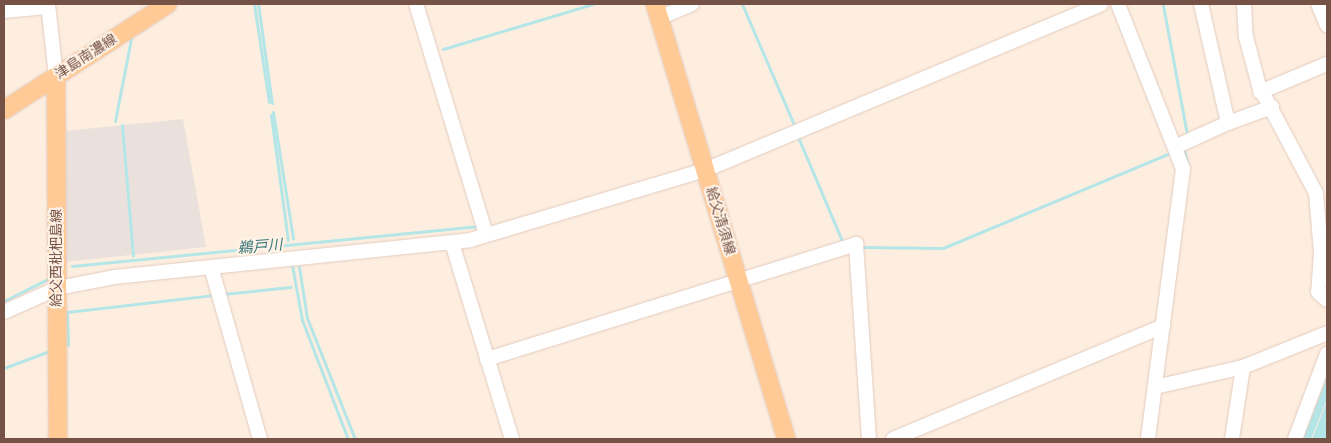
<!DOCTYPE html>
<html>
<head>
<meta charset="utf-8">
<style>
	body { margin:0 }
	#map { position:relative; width:1331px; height:443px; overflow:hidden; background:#fdeee0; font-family:Rubik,"Noto Sans JP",sans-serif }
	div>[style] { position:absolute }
	.industrial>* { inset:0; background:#ebe1dc }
	.water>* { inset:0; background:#b4e6e7 }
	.stream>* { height:3px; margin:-1.5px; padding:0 1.5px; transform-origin:1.5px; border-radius:1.5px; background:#b4e6e7 }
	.roads { filter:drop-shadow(0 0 1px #e3cbbe) drop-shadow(0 0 1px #e3cbbe) }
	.minor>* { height:14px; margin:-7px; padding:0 7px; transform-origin:7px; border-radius:7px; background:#fff }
	.major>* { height:18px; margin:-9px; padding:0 9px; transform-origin:9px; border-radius:9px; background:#ffca95 }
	span { translate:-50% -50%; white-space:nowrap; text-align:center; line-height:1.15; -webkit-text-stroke:4px #fff2e7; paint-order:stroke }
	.street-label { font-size:14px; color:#755146 }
	.water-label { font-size:15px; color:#3a787c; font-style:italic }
	.frame { position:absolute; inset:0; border:5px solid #755146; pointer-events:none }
</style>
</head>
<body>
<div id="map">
	<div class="industrial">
		<i style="clip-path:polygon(183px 119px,206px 247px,65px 262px,65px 131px)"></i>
	</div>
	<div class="water">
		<i style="clip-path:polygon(1327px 377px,1327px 399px,1311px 439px,1303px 439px)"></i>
		<i style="clip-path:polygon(1327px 401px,1327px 439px,1312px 439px)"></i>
	</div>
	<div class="stream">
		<i style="left:254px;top:4px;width:99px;rotate:81.3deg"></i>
		<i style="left:258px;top:4px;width:100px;rotate:82deg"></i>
		<i style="left:742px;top:4px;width:132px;rotate:66.7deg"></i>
		<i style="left:1163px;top:5px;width:132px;rotate:79.5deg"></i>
		<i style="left:443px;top:49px;width:157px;rotate:-16.7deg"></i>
		<i style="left:273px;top:112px;width:128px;rotate:81deg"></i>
		<i style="left:271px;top:115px;width:126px;rotate:82.3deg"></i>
		<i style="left:115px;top:121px;width:84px;rotate:-79deg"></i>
		<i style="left:122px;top:125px;width:131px;rotate:85.2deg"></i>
		<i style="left:798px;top:137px;width:115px;rotate:67deg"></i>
		<i style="left:1184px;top:150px;width:11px;rotate:75deg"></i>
		<i style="left:862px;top:247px;width:81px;rotate:0.7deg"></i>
		<i style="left:943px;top:248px;width:249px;rotate:-22.7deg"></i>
		<i style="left:292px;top:265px;width:56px;rotate:79.7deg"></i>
		<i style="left:302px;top:320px;width:128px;rotate:68.9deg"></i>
		<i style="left:72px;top:266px;width:409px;rotate:-5.6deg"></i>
		<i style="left:299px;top:267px;width:52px;rotate:81.1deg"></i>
		<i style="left:307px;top:318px;width:130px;rotate:68.4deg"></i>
		<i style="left:223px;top:294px;width:68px;rotate:-5.9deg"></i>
		<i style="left:4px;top:301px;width:47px;rotate:-26.6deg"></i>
		<i style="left:68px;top:345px;width:33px;rotate:-92deg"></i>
		<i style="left:67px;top:312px;width:149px;rotate:-6.6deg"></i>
		<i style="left:4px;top:368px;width:46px;rotate:-20.4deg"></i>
	</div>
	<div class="roads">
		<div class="minor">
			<i style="left:48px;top:4px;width:72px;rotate:83.7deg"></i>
			<i style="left:416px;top:4px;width:240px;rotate:73.1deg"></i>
			<i style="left:1118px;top:4px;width:177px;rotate:68.5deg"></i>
			<i style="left:1183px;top:169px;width:272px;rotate:97.4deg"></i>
			<i style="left:1244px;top:4px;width:33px;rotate:87deg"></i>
			<i style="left:1246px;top:37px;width:51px;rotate:75.1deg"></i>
			<i style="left:1259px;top:86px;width:121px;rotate:62deg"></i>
			<i style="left:1316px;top:193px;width:60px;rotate:85.2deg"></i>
			<i style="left:1321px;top:253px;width:39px;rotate:94deg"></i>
			<i style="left:1318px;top:292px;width:12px;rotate:42deg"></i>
			<i style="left:1318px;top:4px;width:23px;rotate:67deg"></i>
			<i style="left:4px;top:11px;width:44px;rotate:-5.2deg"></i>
			<i style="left:659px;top:18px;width:36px;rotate:-23deg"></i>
			<i style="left:1260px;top:92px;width:73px;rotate:-22.7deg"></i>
			<i style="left:1228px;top:123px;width:47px;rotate:-20deg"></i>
			<i style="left:1177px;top:146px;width:56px;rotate:-24.3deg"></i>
			<i style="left:1228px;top:123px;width:122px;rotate:-102.8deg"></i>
			<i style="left:452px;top:243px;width:205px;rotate:73deg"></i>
			<i style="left:211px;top:267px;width:179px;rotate:74.1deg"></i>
			<i style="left:4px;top:312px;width:59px;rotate:-24deg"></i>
			<i style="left:58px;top:288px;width:57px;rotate:-11.1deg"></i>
			<i style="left:114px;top:277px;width:358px;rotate:-5.9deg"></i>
			<i style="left:470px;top:240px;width:245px;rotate:-16.6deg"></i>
			<i style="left:705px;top:170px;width:429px;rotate:-22.7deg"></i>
			<i style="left:487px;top:359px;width:387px;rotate:-17.3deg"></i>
			<i style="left:856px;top:244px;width:195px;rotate:86.2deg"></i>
			<i style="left:1155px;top:387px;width:90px;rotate:-12.8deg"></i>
			<i style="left:1243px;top:367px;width:91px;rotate:-22deg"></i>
			<i style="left:893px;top:439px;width:293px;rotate:-22.7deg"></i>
			<i style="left:1232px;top:439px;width:73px;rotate:-81.3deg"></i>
			<i style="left:1295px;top:439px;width:91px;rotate:-69.4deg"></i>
		</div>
		<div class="major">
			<i style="left:655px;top:4px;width:454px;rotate:73.2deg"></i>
			<i style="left:56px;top:76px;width:363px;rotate:89.7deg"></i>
			<i style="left:4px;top:110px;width:195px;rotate:-32.9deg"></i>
		</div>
	</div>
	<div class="street-label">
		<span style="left:86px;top:57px;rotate:-33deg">津島南濃線</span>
		<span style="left:720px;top:221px;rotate:73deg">給父清須線</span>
		<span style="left:57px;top:258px;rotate:-90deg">給父西枇杷島線</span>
	</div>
	<div class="water-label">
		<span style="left:260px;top:247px;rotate:-5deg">鵜戸川</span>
	</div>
	<div class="frame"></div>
</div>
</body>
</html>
